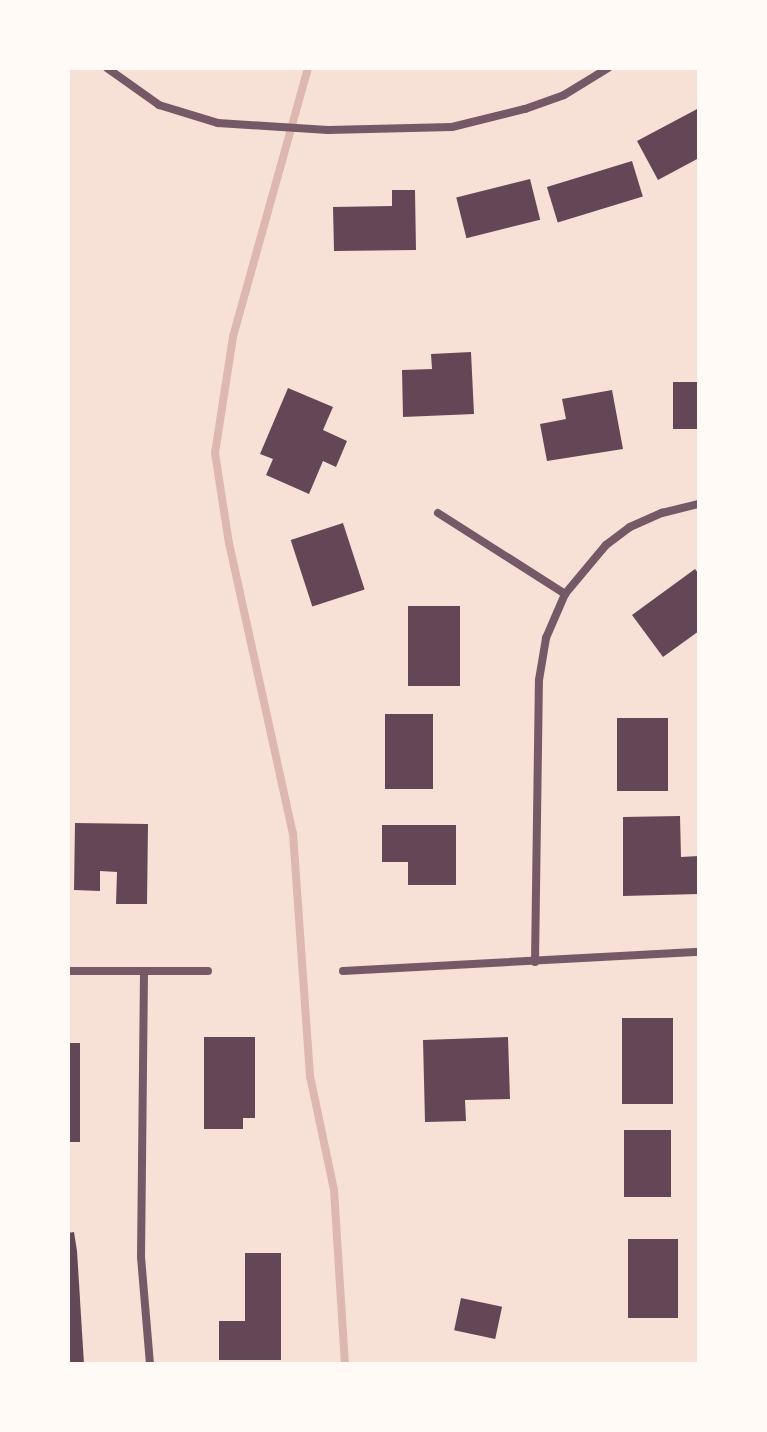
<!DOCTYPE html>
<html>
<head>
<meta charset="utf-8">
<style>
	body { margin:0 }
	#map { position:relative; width:767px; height:1432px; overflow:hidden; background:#f7e1d7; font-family:Rubik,sans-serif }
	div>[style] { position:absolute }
	.stream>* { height:8px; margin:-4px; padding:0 4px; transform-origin:4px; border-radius:4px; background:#dcb8b0 }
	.building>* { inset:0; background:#644757; transform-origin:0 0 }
	.minor>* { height:8px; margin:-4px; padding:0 4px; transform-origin:4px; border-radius:4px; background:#755966 }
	span { translate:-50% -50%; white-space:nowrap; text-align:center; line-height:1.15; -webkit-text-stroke:6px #fffaf5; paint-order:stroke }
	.frame { position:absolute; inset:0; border:70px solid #fffaf5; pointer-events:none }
</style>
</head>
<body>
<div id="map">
	<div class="stream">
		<i style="left:308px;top:68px;width:279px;rotate:105.6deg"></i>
		<i style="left:233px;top:337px;width:117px;rotate:98.8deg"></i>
		<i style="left:215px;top:453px;width:91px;rotate:81.2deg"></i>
		<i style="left:229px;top:543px;width:297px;rotate:77.6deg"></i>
		<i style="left:293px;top:833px;width:244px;rotate:86deg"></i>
		<i style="left:310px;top:1076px;width:116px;rotate:78.1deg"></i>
		<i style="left:334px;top:1190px;width:174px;rotate:86.4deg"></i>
	</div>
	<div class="building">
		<i style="clip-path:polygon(699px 108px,699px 158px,658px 180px,637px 141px)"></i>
		<i style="left:632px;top:161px;width:37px;height:89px;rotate:73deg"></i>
		<i style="left:530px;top:179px;width:42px;height:76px;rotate:76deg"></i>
		<i style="clip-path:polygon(392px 190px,415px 190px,416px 250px,334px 251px,333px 207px,392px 206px)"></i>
		<i style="clip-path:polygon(471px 352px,474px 414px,403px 417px,402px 370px,432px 369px,431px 354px)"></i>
		<i style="left:673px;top:382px;width:26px;height:47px"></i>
		<i style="clip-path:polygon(288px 388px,333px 407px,323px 430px,347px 441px,336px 467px,323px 461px,309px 494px,266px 475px,273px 459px,260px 454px)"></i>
		<i style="clip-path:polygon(612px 390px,623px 449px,547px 461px,540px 424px,566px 419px,562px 399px)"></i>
		<i style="left:343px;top:523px;width:70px;height:55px;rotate:72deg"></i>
		<i style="clip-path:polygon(695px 569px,699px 574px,699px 631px,663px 657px,632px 615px)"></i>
		<i style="left:408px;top:606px;width:52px;height:80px"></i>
		<i style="left:385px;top:714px;width:48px;height:75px"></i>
		<i style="left:617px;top:718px;width:51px;height:73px"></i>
		<i style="clip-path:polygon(680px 816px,681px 857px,699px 856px,699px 894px,623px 896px,623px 817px)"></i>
		<i style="clip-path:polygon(75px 823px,148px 824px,147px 904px,116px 904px,117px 872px,100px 871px,100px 891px,74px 890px)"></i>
		<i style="clip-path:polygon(382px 825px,456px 825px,456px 885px,408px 885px,408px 862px,382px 862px)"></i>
		<i style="left:622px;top:1018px;width:51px;height:86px"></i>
		<i style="clip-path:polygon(204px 1037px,255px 1037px,255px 1118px,243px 1118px,243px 1129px,204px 1129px)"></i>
		<i style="clip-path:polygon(508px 1037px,510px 1099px,465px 1100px,466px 1121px,425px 1122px,423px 1040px)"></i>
		<i style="left:68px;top:1043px;width:12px;height:99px"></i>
		<i style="left:624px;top:1130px;width:47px;height:67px"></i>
		<i style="clip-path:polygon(74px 1232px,77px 1251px,84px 1364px,68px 1364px,68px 1233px)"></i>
		<i style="left:628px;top:1239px;width:50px;height:79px"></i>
		<i style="clip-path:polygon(245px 1253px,281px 1253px,281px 1360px,219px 1360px,219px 1321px,245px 1321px)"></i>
		<i style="left:461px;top:1298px;width:42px;height:33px;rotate:12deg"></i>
	</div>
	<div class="minor">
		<i style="left:107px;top:68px;width:64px;rotate:35.4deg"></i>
		<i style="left:159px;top:105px;width:62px;rotate:17deg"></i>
		<i style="left:218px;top:123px;width:110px;rotate:3.6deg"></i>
		<i style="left:328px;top:130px;width:124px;rotate:-1.4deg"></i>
		<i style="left:452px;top:127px;width:75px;rotate:-13.9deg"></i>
		<i style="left:525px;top:109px;width:41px;rotate:-19.7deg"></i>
		<i style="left:564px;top:95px;width:52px;rotate:-31.5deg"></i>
		<i style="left:438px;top:513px;width:151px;rotate:32.5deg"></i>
		<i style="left:535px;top:962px;width:282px;rotate:-89.2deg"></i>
		<i style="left:539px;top:680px;width:43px;rotate:-80.5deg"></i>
		<i style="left:546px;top:638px;width:48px;rotate:-66.6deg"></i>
		<i style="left:565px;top:594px;width:64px;rotate:-50.1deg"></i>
		<i style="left:606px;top:545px;width:30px;rotate:-37deg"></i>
		<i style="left:630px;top:527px;width:35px;rotate:-24deg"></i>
		<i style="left:662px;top:513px;width:38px;rotate:-14deg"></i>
		<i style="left:68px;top:971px;width:140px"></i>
		<i style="left:343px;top:971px;width:357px;rotate:-3.1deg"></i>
		<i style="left:144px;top:972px;width:285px;rotate:90.6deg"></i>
		<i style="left:141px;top:1257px;width:107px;rotate:85.2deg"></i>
	</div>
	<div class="frame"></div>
</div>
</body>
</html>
